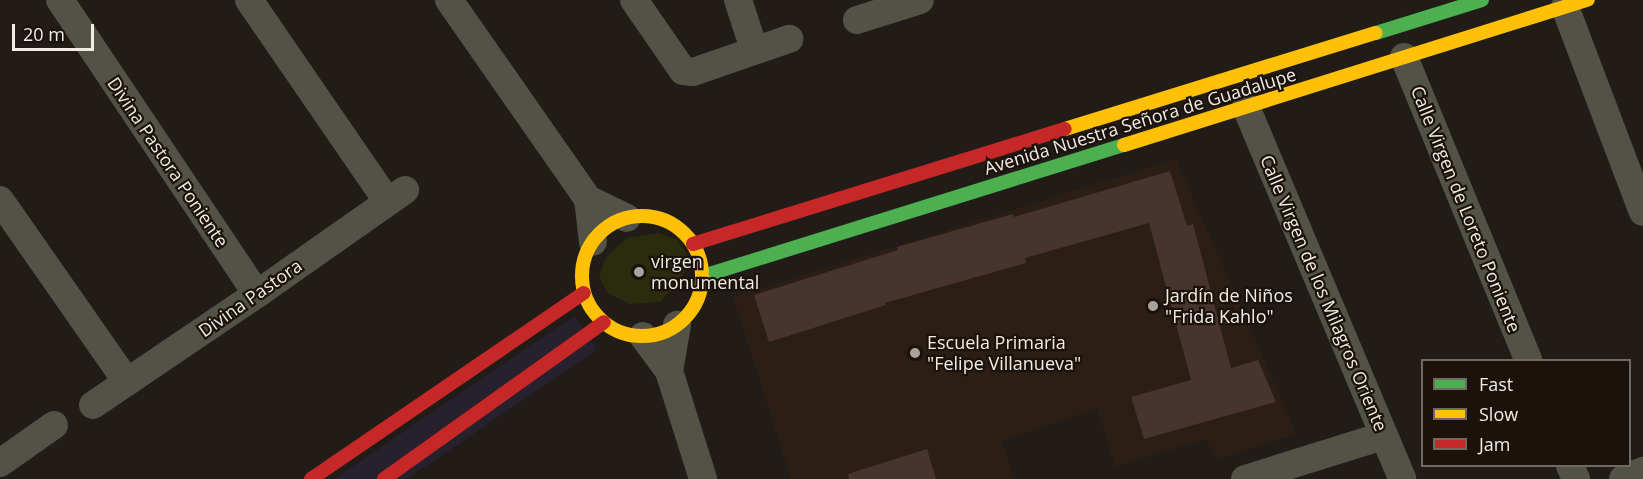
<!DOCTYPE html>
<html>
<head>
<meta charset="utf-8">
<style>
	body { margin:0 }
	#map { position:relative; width:1643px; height:479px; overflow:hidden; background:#211c18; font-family:"Open Sans",sans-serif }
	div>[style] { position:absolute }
	.commercial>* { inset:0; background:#27202d }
	.built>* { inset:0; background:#2b1e14 }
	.green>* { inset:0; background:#2b2c0e }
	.building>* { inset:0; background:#473431 }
	.street>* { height:28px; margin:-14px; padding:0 14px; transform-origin:14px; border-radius:14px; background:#535246 }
	.fast>* { height:14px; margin:-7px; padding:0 7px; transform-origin:7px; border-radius:7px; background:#4caf50 }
	.slow>* { height:14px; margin:-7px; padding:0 7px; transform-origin:7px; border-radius:7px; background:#ffc107 }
	.slow>.ring { margin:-7px; padding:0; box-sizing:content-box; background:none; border:14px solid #ffc107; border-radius:50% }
	.jam>* { height:14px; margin:-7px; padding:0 7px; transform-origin:7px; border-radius:7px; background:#c62828 }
	.dots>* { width:16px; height:16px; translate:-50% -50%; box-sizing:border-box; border:3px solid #1b120b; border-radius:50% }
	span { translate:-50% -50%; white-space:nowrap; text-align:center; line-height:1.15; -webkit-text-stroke:4.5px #1b120b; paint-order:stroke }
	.street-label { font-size:18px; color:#f2ebe6 }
	.poi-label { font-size:18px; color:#f2ebe6 }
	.left { translate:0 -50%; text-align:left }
	.legend { position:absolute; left:1421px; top:359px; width:210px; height:108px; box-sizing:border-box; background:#1b120b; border:2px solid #716963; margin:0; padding:8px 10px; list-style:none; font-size:18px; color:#f2ebe6 }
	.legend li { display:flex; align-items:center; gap:12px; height:30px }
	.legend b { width:30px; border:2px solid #716963 }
	.scale { position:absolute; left:12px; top:24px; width:82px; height:27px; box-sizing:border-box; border:3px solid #f2ebe6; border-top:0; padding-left:8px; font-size:18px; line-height:21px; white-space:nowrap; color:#f2ebe6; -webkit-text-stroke:4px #1b120b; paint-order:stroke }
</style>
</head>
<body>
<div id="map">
	<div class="commercial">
		<i style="clip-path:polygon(574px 316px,597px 350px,407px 479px,334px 479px)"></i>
	</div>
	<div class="built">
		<i style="clip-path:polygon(1176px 159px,1297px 434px,1216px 460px,1206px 439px,1115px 467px,1097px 409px,1002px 441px,1014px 479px,791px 479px,733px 297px)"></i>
	</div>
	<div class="green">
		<i style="clip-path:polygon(658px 233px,678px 240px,689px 258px,681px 280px,660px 302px,629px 304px,608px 293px,599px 277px,606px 257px,627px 238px)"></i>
	</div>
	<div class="building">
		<i style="clip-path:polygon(1170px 171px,1187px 226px,1193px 224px,1231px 368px,1258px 360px,1276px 402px,1144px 439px,1131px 397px,1191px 380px,1149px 223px,1025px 258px,1026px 263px,885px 303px,886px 305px,769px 342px,754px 295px,898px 250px,897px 247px,1013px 214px,1014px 217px)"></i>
		<i style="clip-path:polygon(927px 449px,936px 479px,849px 479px,848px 474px)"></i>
	</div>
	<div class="street">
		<i style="left:60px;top:0;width:354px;rotate:56.2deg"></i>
		<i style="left:249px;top:0;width:244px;rotate:55.5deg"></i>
		<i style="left:449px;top:0;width:243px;rotate:55.1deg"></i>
		<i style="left:588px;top:199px;width:43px;rotate:83.4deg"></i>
		<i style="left:634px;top:0;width:86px;rotate:55.4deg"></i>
		<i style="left:683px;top:71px;width:10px;rotate:6deg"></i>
		<i style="left:693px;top:72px;width:102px;rotate:-19deg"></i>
		<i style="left:738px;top:0;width:52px;rotate:71.9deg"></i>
		<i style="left:1565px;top:7px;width:219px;rotate:69.2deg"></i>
		<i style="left:857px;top:20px;width:66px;rotate:-17.6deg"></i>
		<i style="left:1404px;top:57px;width:327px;rotate:67.7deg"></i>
		<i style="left:1246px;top:107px;width:403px;rotate:67.2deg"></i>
		<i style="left:588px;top:199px;width:43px;rotate:26deg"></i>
		<i style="left:0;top:200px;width:222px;rotate:55.1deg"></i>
		<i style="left:643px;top:336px;width:44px;rotate:53.4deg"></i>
		<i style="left:669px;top:371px;width:113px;rotate:72.5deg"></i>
		<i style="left:669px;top:371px;width:47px;rotate:-80.1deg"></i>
		<i style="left:93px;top:405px;width:198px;rotate:-34.1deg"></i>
		<i style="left:257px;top:294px;width:181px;rotate:-35.1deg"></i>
		<i style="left:0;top:463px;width:66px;rotate:-35.1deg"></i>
		<i style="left:1570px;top:466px;width:14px;rotate:65deg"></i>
		<i style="left:1245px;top:479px;width:145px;rotate:-17.3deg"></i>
		<i style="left:1623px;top:479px;width:22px;rotate:-22deg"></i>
	</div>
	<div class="fast">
		<i style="left:1376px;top:33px;width:111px;rotate:-17.3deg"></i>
		<i style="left:703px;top:276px;width:441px;rotate:-17.3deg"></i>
	</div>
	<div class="slow">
		<i style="left:1065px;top:129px;width:325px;rotate:-17.2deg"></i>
		<i style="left:1124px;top:145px;width:486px;rotate:-17.4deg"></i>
		<i class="ring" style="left:582px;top:216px;width:106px;height:106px"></i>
	</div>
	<div class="jam">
		<i style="left:693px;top:244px;width:389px;rotate:-17.2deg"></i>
		<i style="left:311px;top:479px;width:330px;rotate:-34.3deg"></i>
		<i style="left:384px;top:479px;width:270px;rotate:-35.5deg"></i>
	</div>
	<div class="dots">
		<i style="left:639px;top:272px;background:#a9a39e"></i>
		<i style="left:1153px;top:306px;background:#a9a39e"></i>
		<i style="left:915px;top:353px;background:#a9a39e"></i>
	</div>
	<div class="street-label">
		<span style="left:1140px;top:121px;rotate:-17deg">Avenida Nuestra Señora de Guadalupe</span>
		<span style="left:168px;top:162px;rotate:56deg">Divina Pastora Poniente</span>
		<span style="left:1466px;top:209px;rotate:68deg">Calle Virgen de Loreto Poniente</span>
		<span style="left:1324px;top:293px;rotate:67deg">Calle Virgen de los Milagros Oriente</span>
		<span style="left:250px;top:298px;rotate:-35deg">Divina Pastora</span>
	</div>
	<div class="poi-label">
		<span class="left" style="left:651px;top:272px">virgen<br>monumental</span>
		<span class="left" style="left:1165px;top:306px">Jardín de Niños<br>"Frida Kahlo"</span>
		<span class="left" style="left:927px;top:353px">Escuela Primaria<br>"Felipe Villanueva"</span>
	</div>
	<ul class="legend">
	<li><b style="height:8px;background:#4caf50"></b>Fast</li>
	<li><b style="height:8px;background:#ffc107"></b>Slow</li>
	<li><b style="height:8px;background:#c62828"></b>Jam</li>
	</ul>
	<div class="scale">20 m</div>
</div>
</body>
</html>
